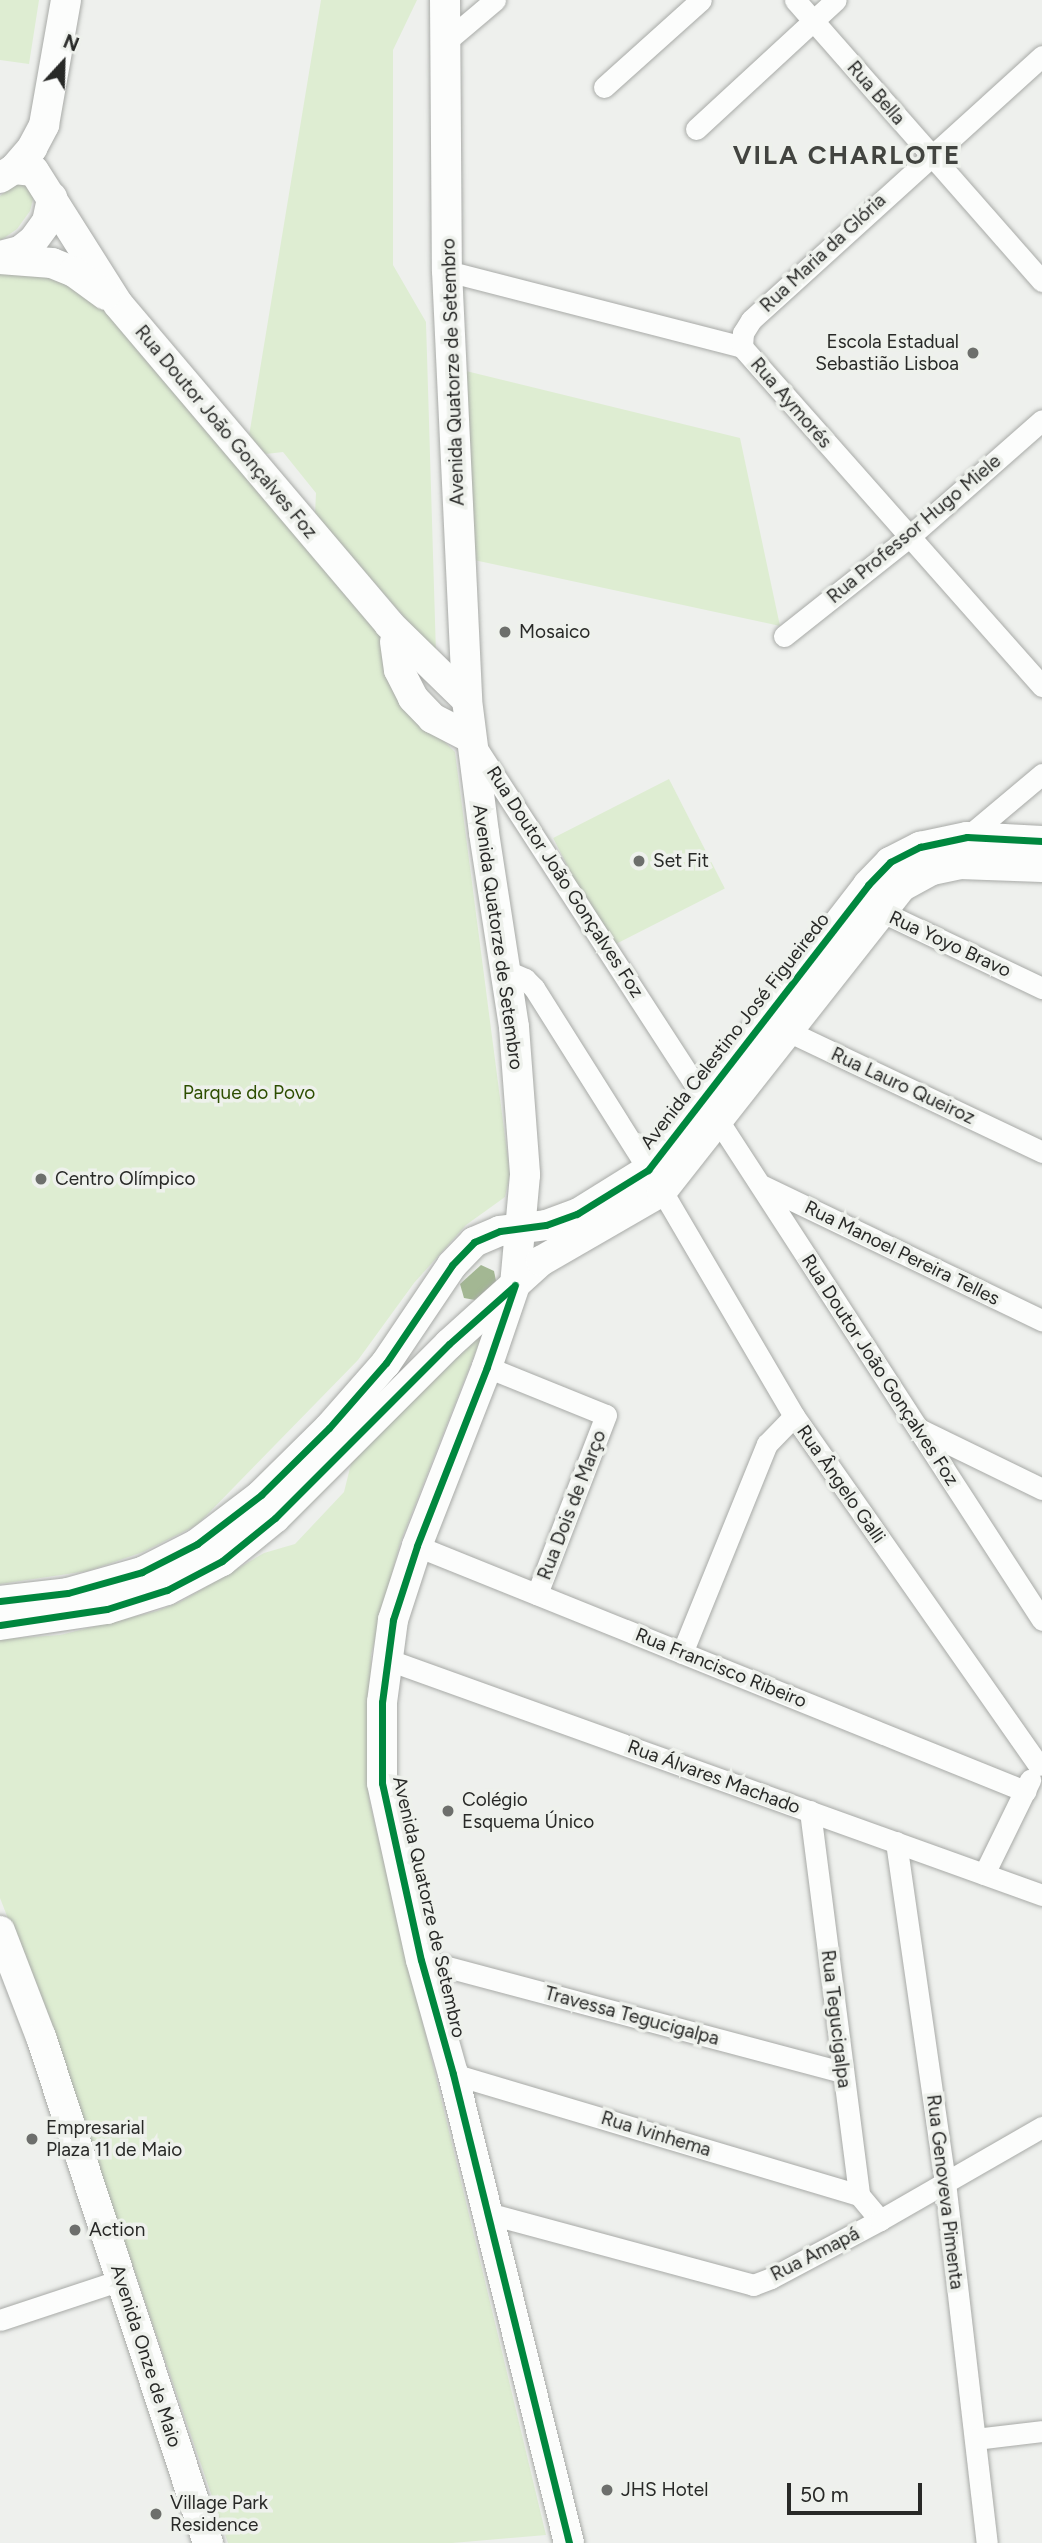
<!DOCTYPE html>
<html>
<head>
<meta charset="utf-8">
<style>
	body { margin:0 }
	#map { position:relative; width:1042px; height:2543px; overflow:hidden; background:#eef0ed; font-family:Figtree,sans-serif }
	div>[style] { position:absolute }
	.green>* { inset:0; background:#deedd2; transform-origin:0 0 }
	.water>* { inset:0; background:#a3b793 }
	.roads { filter:drop-shadow(0 0 2px #a8aaa7) drop-shadow(0 0 2px #a8aaa7) }
	.street>* { height:21px; margin:-10.5px; padding:0 10.5px; transform-origin:10.5px; border-radius:10.5px; background:#fcfdfc }
	.secondary>* { height:30px; margin:-15px; padding:0 15px; transform-origin:15px; border-radius:15px; background:#fcfdfc }
	.cycleway>* { height:7px; margin:-3.5px; padding:0 3.5px; transform-origin:3.5px; border-radius:3.5px; background:#00873e }
	.dots>* { width:19px; height:19px; translate:-50% -50%; box-sizing:border-box; border:4px solid #eef1ec; border-radius:50% }
	span { translate:-50% -50%; white-space:nowrap; text-align:center; line-height:1.15; -webkit-text-stroke:7px #eef1ec; paint-order:stroke }
	.street-label { font-size:19px; color:#282927 }
	.poi-label { font-size:19px; color:#282927 }
	.right { translate:-100% -50%; text-align:right }
	.left { translate:0 -50%; text-align:left }
	.park-label { font-size:19px; color:#2d4e00 }
	.district-label { font-size:26px; color:#424440; font-weight:700; letter-spacing:2px }
	.north { position:absolute; left:28px; top:28px; width:70px; height:70px; -webkit-text-stroke:5px #eef1ec; paint-order:stroke; rotate:22deg; font-size:19px; font-weight:700; line-height:28px; text-align:center; color:#282927 }
	.north::after { content:''; display:block; margin:auto; width:24px; height:32px; background:#282927; clip-path:polygon(50% 0,100% 100%,50% 72%,0 100%) }
	.scale { position:absolute; left:787px; top:2483px; width:135px; height:32px; box-sizing:border-box; border:4px solid #282927; border-top:0; padding-left:9px; font-size:21px; line-height:24px; white-space:nowrap; color:#282927; -webkit-text-stroke:5px #eef1ec; paint-order:stroke }
</style>
</head>
<body>
<div id="map">
	<div class="green">
		<i style="clip-path:polygon(0 0,39px 0,29px 64px,0 60px)"></i>
		<i style="clip-path:polygon(321px 0,417px 0,393px 50px,393px 265px,426px 322px,436px 654px,315px 514px,316px 493px,283px 452px,266px 454px,249px 436px)"></i>
		<i style="clip-path:polygon(18px 181px,26px 181px,35px 192px,30px 211px,17px 229px,0 241px,0 196px)"></i>
		<i style="clip-path:polygon(0 271px,38px 272px,79px 288px,117px 321px,384px 638px,408px 706px,455px 752px,510px 1175px,505px 1197px,466px 1225px,414px 1283px,358px 1360px,197px 1525px,143px 1552px,88px 1571px,0 1584px)"></i>
		<i style="clip-path:polygon(466px 371px,740px 438px,780px 626px,474px 560px)"></i>
		<i style="left:669px;top:779px;width:123px;height:130px;rotate:63deg"></i>
		<i style="clip-path:polygon(483px 1333px,400px 1543px,371px 1655px,369px 1799px,546px 2535px,452px 2543px,228px 2543px,56px 2042px,0 1898px,0 1639px,60px 1635px,157px 1611px,182px 1601px,264px 1553px,295px 1544px,344px 1492px,352px 1460px)"></i>
	</div>
	<div class="water">
		<i style="clip-path:polygon(481px 1265px,494px 1271px,496px 1281px,475px 1300px,464px 1298px,460px 1284px)"></i>
	</div>
	<div class="roads">
		<div class="street">
			<i style="left:795px;top:0;width:374px;rotate:48.7deg"></i>
			<i style="left:443px;top:44px;width:68px;rotate:-40.2deg"></i>
			<i style="left:604px;top:87px;width:130px;rotate:-41.9deg"></i>
			<i style="left:696px;top:129px;width:190px;rotate:-42.7deg"></i>
			<i style="left:447px;top:271px;width:305px;rotate:14.4deg"></i>
			<i style="left:742px;top:347px;width:453px;rotate:48.5deg"></i>
			<i style="left:742px;top:347px;width:14px;rotate:-86deg"></i>
			<i style="left:743px;top:333px;width:15px;rotate:-58deg"></i>
			<i style="left:751px;top:320px;width:393px;rotate:-42.2deg"></i>
			<i style="left:784px;top:636px;width:159px;rotate:-38.4deg"></i>
			<i style="left:909px;top:537px;width:177px;rotate:-41.3deg"></i>
			<i style="left:476px;top:747px;width:1040px;rotate:57.04deg"></i>
			<i style="left:967px;top:837px;width:98px;rotate:-40deg"></i>
			<i style="left:870px;top:906px;width:191px;rotate:25.5deg"></i>
			<i style="left:504px;top:970px;width:23px;rotate:23deg"></i>
			<i style="left:525px;top:979px;width:13px;rotate:45deg"></i>
			<i style="left:534px;top:988px;width:240px;rotate:57.8deg"></i>
			<i style="left:662px;top:1191px;width:261px;rotate:59.6deg"></i>
			<i style="left:794px;top:1416px;width:426px;rotate:55deg"></i>
			<i style="left:775px;top:1025px;width:296px;rotate:25.4deg"></i>
			<i style="left:763px;top:1186px;width:310px;rotate:25.7deg"></i>
			<i style="left:487px;top:1367px;width:128px;rotate:22deg"></i>
			<i style="left:606px;top:1415px;width:192px;rotate:111.1deg"></i>
			<i style="left:919px;top:1429px;width:137px;rotate:26deg"></i>
			<i style="left:417px;top:1546px;width:656px;rotate:21.95deg"></i>
			<i style="left:682px;top:1653px;width:226px;rotate:-67.9deg"></i>
			<i style="left:767px;top:1444px;width:39px;rotate:-46deg"></i>
			<i style="left:386px;top:1659px;width:697px;rotate:19.79deg"></i>
			<i style="left:810px;top:1811px;width:387px;rotate:82.7deg"></i>
			<i style="left:859px;top:2195px;width:33px;rotate:50deg"></i>
			<i style="left:896px;top:1842px;width:344px;rotate:81.8deg"></i>
			<i style="left:945px;top:2182px;width:363px;rotate:83.4deg"></i>
			<i style="left:984px;top:1874px;width:105px;rotate:-63.9deg"></i>
			<i style="left:421px;top:1960px;width:437px;rotate:14.9deg"></i>
			<i style="left:453px;top:2074px;width:424px;rotate:16.6deg"></i>
			<i style="left:487px;top:2213px;width:276px;rotate:15.1deg"></i>
			<i style="left:753px;top:2285px;width:19px;rotate:-21deg"></i>
			<i style="left:771px;top:2278px;width:123px;rotate:-28deg"></i>
			<i style="left:880px;top:2220px;width:187px;rotate:-29.9deg"></i>
			<i style="left:0;top:2320px;width:127px;rotate:-18.3deg"></i>
			<i style="left:975px;top:2439px;width:67px;rotate:-6.8deg"></i>
		</div>
		<div class="secondary">
			<i style="left:445px;top:0;width:271px;rotate:89.6deg"></i>
			<i style="left:447px;top:271px;width:429px;rotate:87.3deg"></i>
			<i style="left:467px;top:700px;width:134px;rotate:82.7deg"></i>
			<i style="left:484px;top:833px;width:196px;rotate:81.2deg"></i>
			<i style="left:514px;top:1027px;width:148px;rotate:85.7deg"></i>
			<i style="left:525px;top:1175px;width:110px;rotate:95.2deg"></i>
			<i style="left:515px;top:1285px;width:87px;rotate:108.9deg"></i>
			<i style="left:487px;top:1367px;width:192px;rotate:111.4deg"></i>
			<i style="left:417px;top:1546px;width:78px;rotate:108deg"></i>
			<i style="left:393px;top:1620px;width:83px;rotate:97.6deg"></i>
			<i style="left:382px;top:1702px;width:81px;rotate:90deg"></i>
			<i style="left:382px;top:1783px;width:181px;rotate:77.6deg"></i>
			<i style="left:421px;top:1960px;width:118px;rotate:74.3deg"></i>
			<i style="left:453px;top:2074px;width:483px;rotate:76.1deg"></i>
			<i style="left:14px;top:169px;width:28px;rotate:-49deg"></i>
			<i style="left:32px;top:148px;width:26px;rotate:-62deg"></i>
			<i style="left:44px;top:125px;width:127px;rotate:-80deg"></i>
			<i style="left:0;top:178px;width:17px;rotate:-33deg"></i>
			<i style="left:14px;top:169px;width:20px;rotate:6deg"></i>
			<i style="left:34px;top:171px;width:157px;rotate:57.7deg"></i>
			<i style="left:118px;top:304px;width:419px;rotate:49.7deg"></i>
			<i style="left:389px;top:624px;width:109px;rotate:44.3deg"></i>
			<i style="left:0;top:256px;width:21px;rotate:-14deg"></i>
			<i style="left:20px;top:251px;width:16px;rotate:-38deg"></i>
			<i style="left:33px;top:241px;width:24px;rotate:-54deg"></i>
			<i style="left:47px;top:222px;width:25px;rotate:-78deg"></i>
			<i style="left:0;top:259px;width:52px;rotate:4.4deg"></i>
			<i style="left:52px;top:263px;width:24px;rotate:22deg"></i>
			<i style="left:74px;top:272px;width:39px;rotate:36deg"></i>
			<i style="left:395px;top:642px;width:28px;rotate:82deg"></i>
			<i style="left:399px;top:670px;width:31px;rotate:63deg"></i>
			<i style="left:413px;top:698px;width:28px;rotate:46deg"></i>
			<i style="left:432px;top:718px;width:44px;rotate:27.1deg"></i>
			<i style="left:0;top:1601px;width:68px;rotate:-6.7deg"></i>
			<i style="left:68px;top:1593px;width:77px;rotate:-15.8deg"></i>
			<i style="left:142px;top:1572px;width:62px;rotate:-27deg"></i>
			<i style="left:197px;top:1544px;width:81px;rotate:-37.4deg"></i>
			<i style="left:261px;top:1495px;width:95px;rotate:-44.6deg"></i>
			<i style="left:329px;top:1428px;width:86px;rotate:-48.8deg"></i>
			<i style="left:386px;top:1363px;width:118px;rotate:-56deg"></i>
			<i style="left:452px;top:1265px;width:32px;rotate:-46deg"></i>
			<i style="left:474px;top:1242px;width:28px;rotate:-23deg"></i>
			<i style="left:500px;top:1231px;width:46px;rotate:-7.4deg"></i>
			<i style="left:546px;top:1225px;width:33px;rotate:-20deg"></i>
			<i style="left:577px;top:1214px;width:84px;rotate:-31.8deg"></i>
			<i style="left:648px;top:1170px;width:360px;rotate:-52.3deg"></i>
			<i style="left:868px;top:885px;width:32px;rotate:-46deg"></i>
			<i style="left:890px;top:862px;width:34px;rotate:-27deg"></i>
			<i style="left:920px;top:847px;width:48px;rotate:-12deg"></i>
			<i style="left:967px;top:837px;width:75px;rotate:3.1deg"></i>
			<i style="left:0;top:1625px;width:108px;rotate:-8.5deg"></i>
			<i style="left:107px;top:1609px;width:63px;rotate:-17.6deg"></i>
			<i style="left:167px;top:1590px;width:62px;rotate:-27.8deg"></i>
			<i style="left:222px;top:1561px;width:68px;rotate:-39.1deg"></i>
			<i style="left:275px;top:1518px;width:246px;rotate:-45deg"></i>
			<i style="left:449px;top:1344px;width:124px;rotate:-42.1deg"></i>
			<i style="left:541px;top:1261px;width:140px;rotate:-30deg"></i>
			<i style="left:662px;top:1191px;width:387px;rotate:-51.8deg"></i>
			<i style="left:901px;top:887px;width:35px;rotate:-29deg"></i>
			<i style="left:932px;top:870px;width:29px;rotate:-12deg"></i>
			<i style="left:960px;top:864px;width:82px;rotate:2.1deg"></i>
			<i style="left:0;top:1931px;width:114px;rotate:68.9deg"></i>
			<i style="left:41px;top:2037px;width:533px;rotate:71.74deg"></i>
		</div>
	</div>
	<div class="cycleway">
		<i style="left:515px;top:1285px;width:87px;rotate:108.9deg"></i>
		<i style="left:487px;top:1367px;width:192px;rotate:111.4deg"></i>
		<i style="left:417px;top:1546px;width:78px;rotate:108deg"></i>
		<i style="left:393px;top:1620px;width:83px;rotate:97.6deg"></i>
		<i style="left:382px;top:1702px;width:81px;rotate:90deg"></i>
		<i style="left:382px;top:1783px;width:181px;rotate:77.6deg"></i>
		<i style="left:421px;top:1960px;width:118px;rotate:74.3deg"></i>
		<i style="left:453px;top:2074px;width:483px;rotate:76.1deg"></i>
		<i style="left:0;top:1601px;width:68px;rotate:-6.7deg"></i>
		<i style="left:68px;top:1593px;width:77px;rotate:-15.8deg"></i>
		<i style="left:142px;top:1572px;width:62px;rotate:-27deg"></i>
		<i style="left:197px;top:1544px;width:81px;rotate:-37.4deg"></i>
		<i style="left:261px;top:1495px;width:95px;rotate:-44.6deg"></i>
		<i style="left:329px;top:1428px;width:86px;rotate:-48.8deg"></i>
		<i style="left:386px;top:1363px;width:118px;rotate:-56deg"></i>
		<i style="left:452px;top:1265px;width:32px;rotate:-46deg"></i>
		<i style="left:474px;top:1242px;width:28px;rotate:-23deg"></i>
		<i style="left:500px;top:1231px;width:46px;rotate:-7.4deg"></i>
		<i style="left:546px;top:1225px;width:33px;rotate:-20deg"></i>
		<i style="left:577px;top:1214px;width:84px;rotate:-31.8deg"></i>
		<i style="left:648px;top:1170px;width:360px;rotate:-52.3deg"></i>
		<i style="left:868px;top:885px;width:32px;rotate:-46deg"></i>
		<i style="left:890px;top:862px;width:34px;rotate:-27deg"></i>
		<i style="left:920px;top:847px;width:48px;rotate:-12deg"></i>
		<i style="left:967px;top:837px;width:75px;rotate:3.1deg"></i>
		<i style="left:0;top:1625px;width:108px;rotate:-8.5deg"></i>
		<i style="left:107px;top:1609px;width:63px;rotate:-17.6deg"></i>
		<i style="left:167px;top:1590px;width:62px;rotate:-27.8deg"></i>
		<i style="left:222px;top:1561px;width:68px;rotate:-39.1deg"></i>
		<i style="left:275px;top:1518px;width:246px;rotate:-45deg"></i>
		<i style="left:449px;top:1344px;width:86px;rotate:-41.7deg"></i>
	</div>
	<div class="dots">
		<i style="left:973px;top:353px;background:#6d6f6c"></i>
		<i style="left:505px;top:632px;background:#6d6f6c"></i>
		<i style="left:639px;top:861px;background:#6d6f6c"></i>
		<i style="left:41px;top:1179px;background:#6d6f6c"></i>
		<i style="left:448px;top:1811px;background:#6d6f6c"></i>
		<i style="left:32px;top:2139px;background:#6d6f6c"></i>
		<i style="left:75px;top:2230px;background:#6d6f6c"></i>
		<i style="left:607px;top:2490px;background:#6d6f6c"></i>
		<i style="left:156px;top:2514px;background:#6d6f6c"></i>
	</div>
	<div class="street-label">
		<span style="left:876px;top:93px;rotate:49deg">Rua Bella</span>
		<span style="left:823px;top:253px;rotate:-43deg">Rua Maria da Glória</span>
		<span style="left:453px;top:372px;rotate:-92deg">Avenida Quatorze de Setembro</span>
		<span style="left:791px;top:403px;rotate:49deg">Rua Aymorés</span>
		<span style="left:226px;top:432px;rotate:50deg">Rua Doutor João Gonçalves Foz</span>
		<span style="left:914px;top:529px;rotate:-40deg">Rua Professor Hugo Miele</span>
		<span style="left:565px;top:882px;rotate:57deg">Rua Doutor João Gonçalves Foz</span>
		<span style="left:498px;top:937px;rotate:82deg">Avenida Quatorze de Setembro</span>
		<span style="left:950px;top:944px;rotate:25deg">Rua Yoyo Bravo</span>
		<span style="left:735px;top:1031px;rotate:-52deg">Avenida Celestino José Figueiredo</span>
		<span style="left:903px;top:1086px;rotate:25deg">Rua Lauro Queiroz</span>
		<span style="left:902px;top:1253px;rotate:26deg">Rua Manoel Pereira Telles</span>
		<span style="left:880px;top:1370px;rotate:57deg">Rua Doutor João Gonçalves Foz</span>
		<span style="left:841px;top:1484px;rotate:55deg">Rua Ângelo Galli</span>
		<span style="left:572px;top:1505px;rotate:-69deg">Rua Dois de Março</span>
		<span style="left:721px;top:1668px;rotate:22deg">Rua Francisco Ribeiro</span>
		<span style="left:714px;top:1777px;rotate:20deg">Rua Álvares Machado</span>
		<span style="left:429px;top:1907px;rotate:77deg">Avenida Quatorze de Setembro</span>
		<span style="left:632px;top:2016px;rotate:15deg">Travessa Tegucigalpa</span>
		<span style="left:836px;top:2019px;rotate:83deg">Rua Tegucigalpa</span>
		<span style="left:656px;top:2134px;rotate:17deg">Rua Ivinhema</span>
		<span style="left:945px;top:2192px;rotate:83deg">Rua Genoveva Pimenta</span>
		<span style="left:815px;top:2254px;rotate:-27deg">Rua Amapá</span>
		<span style="left:146px;top:2356px;rotate:72deg">Avenida Onze de Maio</span>
	</div>
	<div class="poi-label">
		<span class="right" style="left:959px;top:353px">Escola Estadual<br>Sebastião Lisboa</span>
		<span class="left" style="left:519px;top:632px">Mosaico</span>
		<span class="left" style="left:653px;top:861px">Set Fit</span>
		<span class="left" style="left:55px;top:1179px">Centro Olímpico</span>
		<span class="left" style="left:462px;top:1811px">Colégio<br>Esquema Único</span>
		<span class="left" style="left:46px;top:2139px">Empresarial<br>Plaza 11 de Maio</span>
		<span class="left" style="left:89px;top:2230px">Action</span>
		<span class="left" style="left:621px;top:2490px">JHS Hotel</span>
		<span class="left" style="left:170px;top:2514px">Village Park<br>Residence</span>
	</div>
	<div class="park-label">
		<span style="left:249px;top:1093px">Parque do Povo</span>
	</div>
	<div class="district-label">
		<span style="left:847px;top:156px">VILA CHARLOTE</span>
	</div>
	<div class="north">N</div>
	<div class="scale">50 m</div>
</div>
</body>
</html>
